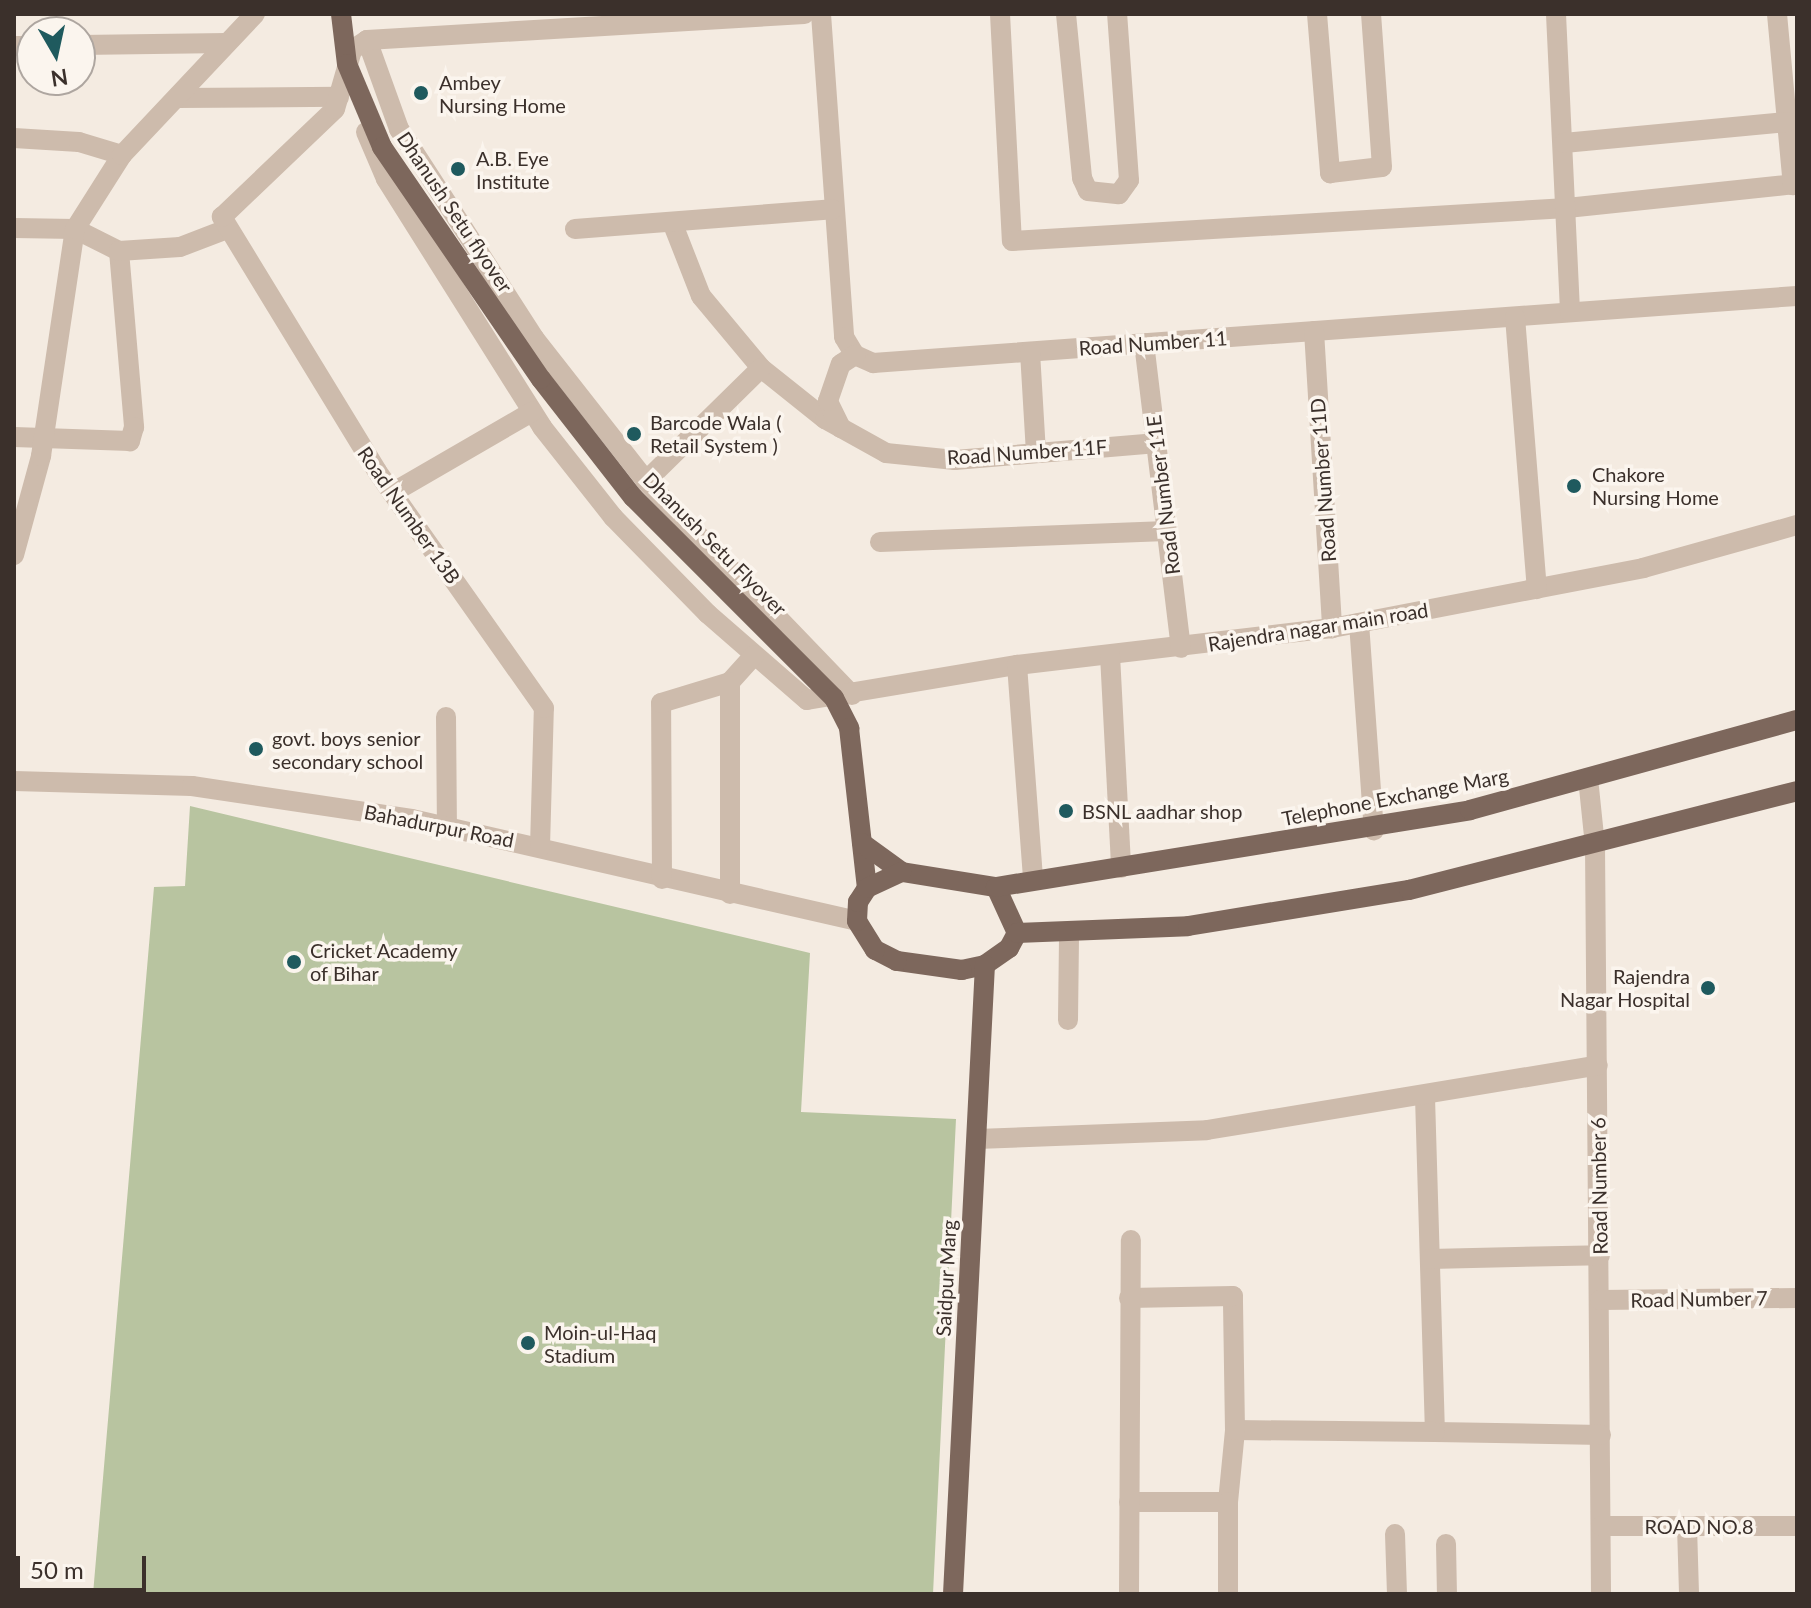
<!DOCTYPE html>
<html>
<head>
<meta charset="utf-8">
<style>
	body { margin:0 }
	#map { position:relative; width:1811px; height:1608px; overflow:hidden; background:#f4ebe1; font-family:Lato,sans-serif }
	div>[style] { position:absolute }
	.green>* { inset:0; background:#b8c4a0 }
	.minor>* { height:20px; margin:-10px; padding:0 10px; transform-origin:10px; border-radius:10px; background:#cdbbac }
	.major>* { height:20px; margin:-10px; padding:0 10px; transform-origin:10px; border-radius:10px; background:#7d675c }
	.major-bridge>* { height:20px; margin:-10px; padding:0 10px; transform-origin:10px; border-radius:10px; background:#7d675c }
	.dots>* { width:22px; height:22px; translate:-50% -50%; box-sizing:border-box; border:4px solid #fbf5ee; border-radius:50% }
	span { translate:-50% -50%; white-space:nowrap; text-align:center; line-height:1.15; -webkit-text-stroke:7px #fbf5ee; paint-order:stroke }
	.poi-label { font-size:20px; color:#3b302b }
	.left { translate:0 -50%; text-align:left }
	.right { translate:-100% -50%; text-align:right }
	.street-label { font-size:20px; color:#3b302b }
	.frame { position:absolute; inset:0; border:16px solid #3b302b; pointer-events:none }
	.north { position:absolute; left:16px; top:16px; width:80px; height:80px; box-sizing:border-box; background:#fbf5ee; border:2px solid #aea6a0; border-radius:50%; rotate:171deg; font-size:22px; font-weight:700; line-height:32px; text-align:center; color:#3b302b }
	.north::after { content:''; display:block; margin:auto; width:28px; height:36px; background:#1f5a5e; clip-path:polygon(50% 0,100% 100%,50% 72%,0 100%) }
	.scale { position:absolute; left:16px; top:1556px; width:130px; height:36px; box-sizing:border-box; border:4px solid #3b302b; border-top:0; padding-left:10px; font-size:24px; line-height:28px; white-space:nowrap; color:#3b302b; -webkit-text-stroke:6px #fbf5ee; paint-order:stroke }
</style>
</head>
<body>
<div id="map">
	<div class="green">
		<i style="clip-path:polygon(190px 806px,810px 953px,801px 1112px,956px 1119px,933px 1594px,93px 1594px,154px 887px,185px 886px)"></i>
	</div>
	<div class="minor">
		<i style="left:821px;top:14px;width:324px;rotate:85.9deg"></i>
		<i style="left:844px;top:337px;width:21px;rotate:59deg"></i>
		<i style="left:855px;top:355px;width:20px;rotate:24deg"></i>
		<i style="left:873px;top:363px;width:926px;rotate:-4.15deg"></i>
		<i style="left:1000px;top:14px;width:227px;rotate:87deg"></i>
		<i style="left:1012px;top:241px;width:556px;rotate:-3.4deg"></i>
		<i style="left:1567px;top:208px;width:231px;rotate:-6deg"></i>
		<i style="left:1066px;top:14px;width:165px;rotate:84.4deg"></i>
		<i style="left:1082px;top:178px;width:14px;rotate:65deg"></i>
		<i style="left:1088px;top:191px;width:31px;rotate:6deg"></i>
		<i style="left:1119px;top:194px;width:17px;rotate:-54deg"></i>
		<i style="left:1129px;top:180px;width:166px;rotate:-94.1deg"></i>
		<i style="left:1317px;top:14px;width:160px;rotate:85.3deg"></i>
		<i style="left:1330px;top:173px;width:52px;rotate:-6.6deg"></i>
		<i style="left:1382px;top:167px;width:153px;rotate:-94.1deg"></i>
		<i style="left:1556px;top:14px;width:298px;rotate:87.3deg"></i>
		<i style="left:1777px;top:14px;width:172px;rotate:84.7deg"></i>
		<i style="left:367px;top:40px;width:95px;rotate:70.2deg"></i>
		<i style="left:399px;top:129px;width:249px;rotate:57.1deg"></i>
		<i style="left:534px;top:338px;width:182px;rotate:51.9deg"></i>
		<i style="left:646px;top:481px;width:297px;rotate:46.1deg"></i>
		<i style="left:80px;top:45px;width:147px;rotate:-0.8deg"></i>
		<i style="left:14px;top:46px;width:18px"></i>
		<i style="left:177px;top:98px;width:162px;rotate:-0.4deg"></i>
		<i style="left:366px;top:132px;width:51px;rotate:66.9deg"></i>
		<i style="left:386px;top:179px;width:293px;rotate:57.8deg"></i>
		<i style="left:542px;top:427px;width:115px;rotate:51.7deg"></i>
		<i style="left:613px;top:517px;width:136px;rotate:45.6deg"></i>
		<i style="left:708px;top:614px;width:131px;rotate:41deg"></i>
		<i style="left:807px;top:700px;width:213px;rotate:-9.5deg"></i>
		<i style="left:1017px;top:665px;width:317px;rotate:-6.7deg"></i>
		<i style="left:1332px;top:628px;width:317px;rotate:-10.9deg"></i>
		<i style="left:1643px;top:568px;width:160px;rotate:-15.6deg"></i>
		<i style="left:14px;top:138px;width:65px;rotate:3.5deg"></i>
		<i style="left:79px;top:142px;width:45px;rotate:16.8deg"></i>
		<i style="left:1564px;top:143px;width:224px;rotate:-5.4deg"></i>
		<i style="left:672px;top:222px;width:79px;rotate:68.6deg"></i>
		<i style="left:701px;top:296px;width:94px;rotate:50.2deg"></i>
		<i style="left:761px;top:368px;width:82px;rotate:38.6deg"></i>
		<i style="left:825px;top:419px;width:70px;rotate:29.1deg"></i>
		<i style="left:886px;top:453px;width:69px;rotate:5.8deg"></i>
		<i style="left:955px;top:460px;width:203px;rotate:-4.8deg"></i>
		<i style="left:14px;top:228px;width:61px;rotate:0.9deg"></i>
		<i style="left:75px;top:229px;width:49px;rotate:26.6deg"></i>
		<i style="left:119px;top:251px;width:177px;rotate:85.1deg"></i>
		<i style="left:134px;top:427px;width:15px;rotate:106deg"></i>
		<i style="left:130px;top:441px;width:116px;rotate:-178deg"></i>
		<i style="left:575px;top:229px;width:258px;rotate:-4.4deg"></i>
		<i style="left:119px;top:251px;width:61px;rotate:-3.8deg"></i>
		<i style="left:180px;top:247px;width:50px;rotate:-21deg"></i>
		<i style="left:1515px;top:317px;width:273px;rotate:85.4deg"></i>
		<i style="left:1314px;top:331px;width:298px;rotate:86.5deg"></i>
		<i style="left:1144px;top:343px;width:307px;rotate:83.1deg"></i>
		<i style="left:1030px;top:352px;width:101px;rotate:86.6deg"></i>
		<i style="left:841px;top:428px;width:30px;rotate:-116deg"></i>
		<i style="left:828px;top:401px;width:39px;rotate:-71deg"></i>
		<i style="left:841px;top:364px;width:17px;rotate:-33deg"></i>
		<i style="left:646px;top:481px;width:161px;rotate:-44.5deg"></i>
		<i style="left:392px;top:493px;width:162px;rotate:-30.1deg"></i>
		<i style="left:880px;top:542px;width:287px;rotate:-2.2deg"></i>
		<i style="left:14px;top:555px;width:103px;rotate:-74.7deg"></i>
		<i style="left:41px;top:456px;width:230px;rotate:-81.5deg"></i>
		<i style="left:75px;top:229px;width:88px;rotate:-57.6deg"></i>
		<i style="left:122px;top:155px;width:194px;rotate:-46.7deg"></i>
		<i style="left:1359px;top:623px;width:208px;rotate:85.9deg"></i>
		<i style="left:1110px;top:655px;width:213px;rotate:87deg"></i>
		<i style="left:1017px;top:665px;width:216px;rotate:85.7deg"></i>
		<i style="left:446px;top:717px;width:109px;rotate:89.5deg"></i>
		<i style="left:1588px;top:778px;width:68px;rotate:84.1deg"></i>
		<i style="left:1595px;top:846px;width:748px;rotate:89.54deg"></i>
		<i style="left:14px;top:781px;width:178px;rotate:1.6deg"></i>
		<i style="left:192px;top:786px;width:222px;rotate:8.5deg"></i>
		<i style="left:412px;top:819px;width:457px;rotate:12.9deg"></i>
		<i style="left:540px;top:847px;width:139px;rotate:-88.4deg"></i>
		<i style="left:544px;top:708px;width:290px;rotate:-125.2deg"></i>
		<i style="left:377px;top:471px;width:298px;rotate:-121.4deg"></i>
		<i style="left:222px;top:217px;width:156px;rotate:-43.7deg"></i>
		<i style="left:335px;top:109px;width:61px;rotate:-73.9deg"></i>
		<i style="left:352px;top:50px;width:18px;rotate:-34deg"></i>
		<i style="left:367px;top:40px;width:438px;rotate:-3.4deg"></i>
		<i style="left:662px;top:879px;width:176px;rotate:-90.3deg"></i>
		<i style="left:661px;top:703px;width:72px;rotate:-16.9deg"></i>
		<i style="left:730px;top:682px;width:36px;rotate:-48deg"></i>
		<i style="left:730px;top:894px;width:212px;rotate:-90deg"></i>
		<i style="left:1068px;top:1020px;width:87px;rotate:-89.3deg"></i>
		<i style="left:1425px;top:1097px;width:335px;rotate:88.3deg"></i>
		<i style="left:1435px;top:1432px;width:166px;rotate:1deg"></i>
		<i style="left:977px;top:1139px;width:230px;rotate:-2.2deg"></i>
		<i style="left:1207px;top:1130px;width:396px;rotate:-9.4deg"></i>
		<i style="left:1430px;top:1259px;width:170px;rotate:-1.3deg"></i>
		<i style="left:1600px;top:1300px;width:197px;rotate:-0.6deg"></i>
		<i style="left:1235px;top:1430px;width:200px;rotate:0.6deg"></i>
		<i style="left:1129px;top:1502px;width:99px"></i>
		<i style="left:1228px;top:1502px;width:72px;rotate:-84.4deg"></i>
		<i style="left:1235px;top:1430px;width:134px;rotate:-90.9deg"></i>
		<i style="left:1233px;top:1296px;width:104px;rotate:178.9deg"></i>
		<i style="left:1601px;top:1526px;width:196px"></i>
		<i style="left:1687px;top:1526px;width:68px;rotate:88.3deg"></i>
		<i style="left:1395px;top:1534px;width:60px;rotate:88.1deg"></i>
		<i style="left:1446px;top:1544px;width:50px;rotate:88.9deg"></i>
		<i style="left:1129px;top:1594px;width:354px;rotate:-89.7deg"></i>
		<i style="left:1228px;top:1594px;width:92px;rotate:-90deg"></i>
	</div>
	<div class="major">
		<i style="left:541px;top:379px;width:150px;rotate:52.1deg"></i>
		<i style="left:633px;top:497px;width:284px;rotate:45deg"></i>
		<i style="left:834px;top:698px;width:34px;rotate:63deg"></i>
		<i style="left:849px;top:728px;width:161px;rotate:83.6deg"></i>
		<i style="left:862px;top:843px;width:49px;rotate:35.9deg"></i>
		<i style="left:902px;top:872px;width:95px;rotate:9.1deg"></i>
		<i style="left:996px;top:887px;width:51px;rotate:65.5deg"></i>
		<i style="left:1017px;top:933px;width:17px;rotate:118deg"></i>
		<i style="left:1009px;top:948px;width:29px;rotate:145deg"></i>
		<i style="left:985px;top:965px;width:24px;rotate:168deg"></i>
		<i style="left:962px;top:970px;width:66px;rotate:-172.1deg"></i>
		<i style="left:897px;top:961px;width:25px;rotate:-153deg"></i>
		<i style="left:875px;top:950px;width:34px;rotate:-122deg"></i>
		<i style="left:857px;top:921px;width:19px;rotate:-87deg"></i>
		<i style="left:858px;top:902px;width:17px;rotate:-57deg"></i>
		<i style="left:867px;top:888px;width:38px;rotate:-25deg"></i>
		<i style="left:996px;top:887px;width:480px;rotate:-9.2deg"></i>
		<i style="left:1470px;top:810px;width:339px;rotate:-15.4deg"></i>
		<i style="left:1017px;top:933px;width:171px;rotate:-2.3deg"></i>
		<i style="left:1188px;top:926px;width:224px;rotate:-9.3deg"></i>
		<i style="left:1409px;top:890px;width:400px;rotate:-14.3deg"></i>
		<i style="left:953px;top:1594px;width:630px;rotate:-87.09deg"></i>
	</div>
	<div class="major-bridge">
		<i style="left:341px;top:14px;width:50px;rotate:83.2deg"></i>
		<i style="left:347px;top:64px;width:90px;rotate:67.1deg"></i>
		<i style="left:382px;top:147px;width:281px;rotate:55.6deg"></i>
	</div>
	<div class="dots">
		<i style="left:421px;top:93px;background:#1f5a5e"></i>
		<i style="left:458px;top:169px;background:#1f5a5e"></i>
		<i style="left:634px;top:434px;background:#1f5a5e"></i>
		<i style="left:1574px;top:486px;background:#1f5a5e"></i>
		<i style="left:256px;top:749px;background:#1f5a5e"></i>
		<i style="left:1066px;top:811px;background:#1f5a5e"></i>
		<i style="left:294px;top:962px;background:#1f5a5e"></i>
		<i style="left:1708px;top:988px;background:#1f5a5e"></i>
		<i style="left:528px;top:1343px;background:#1f5a5e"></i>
	</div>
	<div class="poi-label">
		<span class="left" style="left:439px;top:94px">Ambey<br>Nursing Home</span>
		<span class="left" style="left:476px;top:170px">A.B. Eye<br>Institute</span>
		<span class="left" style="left:650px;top:434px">Barcode Wala (<br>Retail System )</span>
		<span class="left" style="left:1592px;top:486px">Chakore<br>Nursing Home</span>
		<span class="left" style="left:272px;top:750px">govt. boys senior<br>secondary school</span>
		<span class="left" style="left:1082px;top:811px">BSNL aadhar shop</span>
		<span class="left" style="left:310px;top:962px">Cricket Academy<br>of Bihar</span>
		<span class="right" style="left:1690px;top:988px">Rajendra<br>Nagar Hospital</span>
		<span class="left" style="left:544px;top:1344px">Moin-ul-Haq<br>Stadium</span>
	</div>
	<div class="street-label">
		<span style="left:455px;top:212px;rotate:56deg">Dhanush Setu flyover</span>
		<span style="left:1153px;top:343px;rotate:-4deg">Road Number 11</span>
		<span style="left:1027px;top:452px;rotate:-4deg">Road Number 11F</span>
		<span style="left:1323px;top:480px;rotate:-94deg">Road Number 11D</span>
		<span style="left:1163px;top:495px;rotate:-97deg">Road Number 11E</span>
		<span style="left:409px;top:515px;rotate:55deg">Road Number 13B</span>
		<span style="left:715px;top:544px;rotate:45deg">Dhanush Setu Flyover</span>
		<span style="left:1318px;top:627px;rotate:-9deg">Rajendra nagar main road</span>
		<span style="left:1395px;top:797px;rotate:-11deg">Telephone Exchange Marg</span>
		<span style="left:439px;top:826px;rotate:11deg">Bahadurpur Road</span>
		<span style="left:1599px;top:1186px;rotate:-91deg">Road Number 6</span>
		<span style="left:946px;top:1278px;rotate:-87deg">Saidpur Marg</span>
		<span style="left:1699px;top:1299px;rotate:-1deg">Road Number 7</span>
		<span style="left:1699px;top:1526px">ROAD NO.8</span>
	</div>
	<div class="frame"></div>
	<div class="north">N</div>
	<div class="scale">50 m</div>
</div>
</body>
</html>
